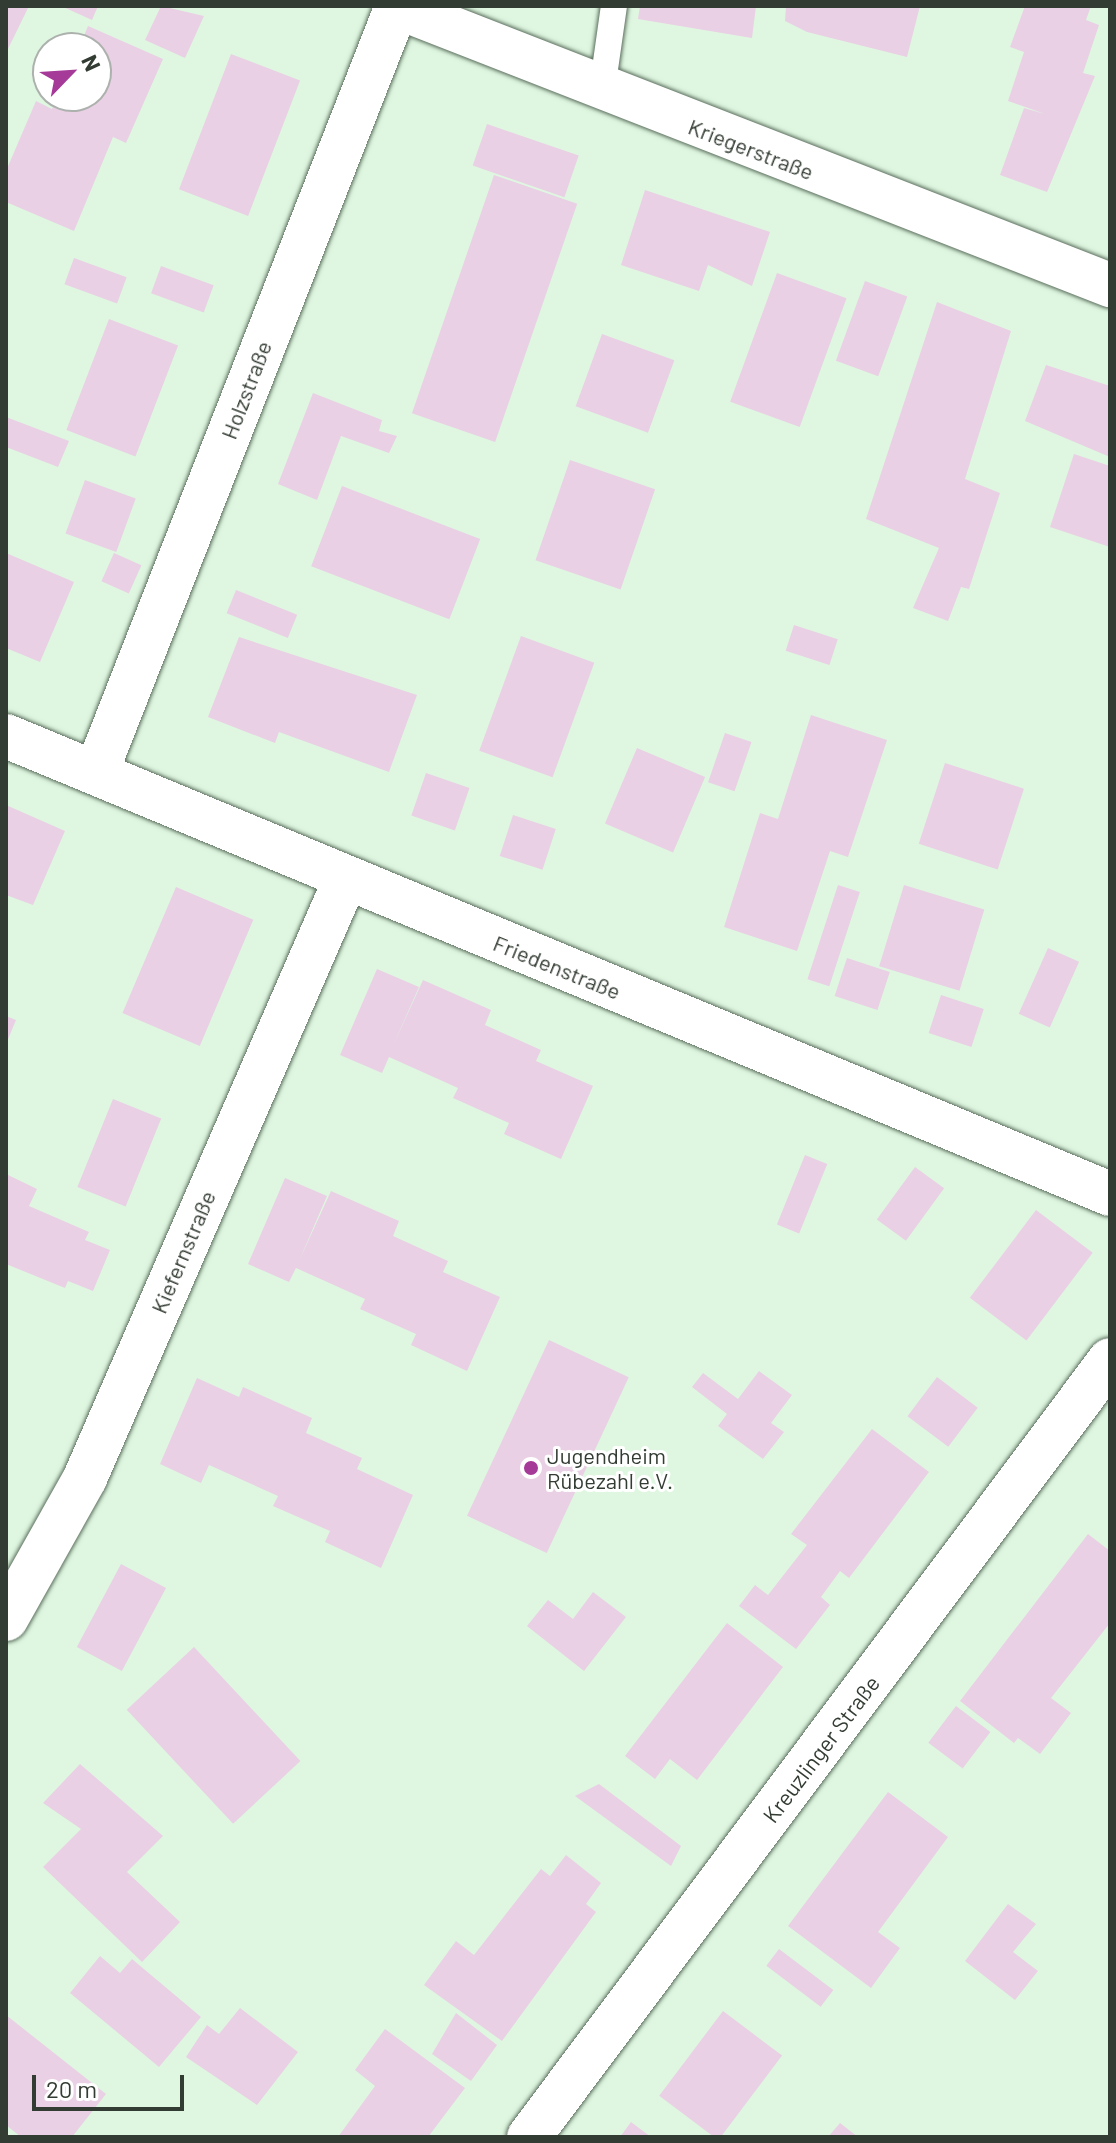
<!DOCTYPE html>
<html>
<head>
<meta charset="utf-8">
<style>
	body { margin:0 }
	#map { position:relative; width:1116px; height:2143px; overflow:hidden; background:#dff7e1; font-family:Barlow,sans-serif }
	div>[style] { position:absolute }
	.building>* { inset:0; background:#e9d0e4; transform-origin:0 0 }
	.roads { filter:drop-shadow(0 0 2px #5a6e5c) drop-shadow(0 0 2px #5a6e5c) }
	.lane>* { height:26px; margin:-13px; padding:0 13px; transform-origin:13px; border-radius:13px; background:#fff }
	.street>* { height:44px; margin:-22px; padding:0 22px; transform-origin:22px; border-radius:22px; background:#fff }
	.dots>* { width:22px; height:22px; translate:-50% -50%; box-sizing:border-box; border:4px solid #fff; border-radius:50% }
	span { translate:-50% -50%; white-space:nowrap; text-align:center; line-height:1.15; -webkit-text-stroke:6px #fff; paint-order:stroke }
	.street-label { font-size:22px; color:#333c33 }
	.poi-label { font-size:22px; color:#333c33 }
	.left { translate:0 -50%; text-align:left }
	.frame { position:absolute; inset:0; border:8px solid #333c33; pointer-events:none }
	.north { position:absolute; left:32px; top:32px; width:80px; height:80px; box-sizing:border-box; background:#fff; border:2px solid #adb1ad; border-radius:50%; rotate:65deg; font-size:22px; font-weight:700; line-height:32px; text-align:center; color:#333c33 }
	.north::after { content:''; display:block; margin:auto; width:28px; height:36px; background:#a63a99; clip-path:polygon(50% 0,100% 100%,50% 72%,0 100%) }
	.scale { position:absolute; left:32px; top:2075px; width:152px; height:36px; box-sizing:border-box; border:4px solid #333c33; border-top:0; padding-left:10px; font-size:24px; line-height:28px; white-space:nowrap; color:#333c33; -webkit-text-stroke:6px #fff; paint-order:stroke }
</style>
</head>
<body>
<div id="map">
	<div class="building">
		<i style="clip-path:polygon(6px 6px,29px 6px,6px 53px)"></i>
		<i style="clip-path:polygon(61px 6px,98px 6px,92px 20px)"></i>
		<i style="clip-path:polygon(161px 6px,204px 16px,185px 58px,145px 40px)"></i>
		<i style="clip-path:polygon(640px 6px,756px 6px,752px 38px,638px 19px)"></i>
		<i style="clip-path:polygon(786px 6px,920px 6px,907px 57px,807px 32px,785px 21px)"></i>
		<i style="clip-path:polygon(1025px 6px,1091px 6px,1086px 20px,1099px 25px,1083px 73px,1095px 76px,1047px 192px,1000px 175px,1024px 108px,1045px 114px,1008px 101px,1024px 52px,1010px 47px)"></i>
		<i style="clip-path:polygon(88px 26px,163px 59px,126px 143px,113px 137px,74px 231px,6px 202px,6px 171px,36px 101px,52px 109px,57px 96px,96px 96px,96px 48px,79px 48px)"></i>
		<i style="left:231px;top:54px;width:74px;height:145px;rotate:21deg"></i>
		<i style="left:487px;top:124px;width:97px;height:44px;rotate:19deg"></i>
		<i style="left:494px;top:175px;width:88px;height:252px;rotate:19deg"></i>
		<i style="clip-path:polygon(645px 190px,770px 232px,752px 286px,708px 265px,699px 291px,621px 265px)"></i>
		<i style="left:74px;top:258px;width:56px;height:28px;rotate:20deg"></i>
		<i style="left:161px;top:266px;width:56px;height:29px;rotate:20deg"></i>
		<i style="left:777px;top:273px;width:74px;height:137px;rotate:20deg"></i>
		<i style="left:865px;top:281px;width:45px;height:85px;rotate:20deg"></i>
		<i style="clip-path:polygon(937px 302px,1011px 331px,965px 479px,1000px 493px,969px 589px,961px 587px,948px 621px,913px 608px,939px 548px,866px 519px)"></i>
		<i style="left:109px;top:319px;width:74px;height:119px;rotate:21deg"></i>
		<i style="left:602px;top:334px;width:77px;height:77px;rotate:20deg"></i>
		<i style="clip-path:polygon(1046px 365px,1110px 386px,1110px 457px,1025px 421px)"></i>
		<i style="clip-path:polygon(313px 393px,382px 420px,379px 431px,397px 436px,389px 453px,341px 436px,317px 500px,278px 484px)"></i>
		<i style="clip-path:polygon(6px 417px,69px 441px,58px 467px,6px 447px)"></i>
		<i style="clip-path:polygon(1074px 454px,1110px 466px,1110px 547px,1050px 527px)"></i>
		<i style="left:570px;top:460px;width:90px;height:106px;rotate:19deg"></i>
		<i style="left:85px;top:480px;width:54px;height:57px;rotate:20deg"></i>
		<i style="left:342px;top:486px;width:148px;height:86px;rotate:21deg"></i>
		<i style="clip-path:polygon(6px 553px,74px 582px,40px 662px,6px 648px)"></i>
		<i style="left:114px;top:553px;width:30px;height:31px;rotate:24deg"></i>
		<i style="left:236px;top:590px;width:66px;height:25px;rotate:22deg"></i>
		<i style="left:794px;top:625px;width:46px;height:27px;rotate:18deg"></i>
		<i style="left:521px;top:636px;width:78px;height:122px;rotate:20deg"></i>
		<i style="clip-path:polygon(239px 637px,417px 695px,389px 772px,279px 732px,275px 743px,208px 717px)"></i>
		<i style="clip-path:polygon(811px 715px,887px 740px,848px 857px,830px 851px,797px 951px,724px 927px,760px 813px,778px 819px)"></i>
		<i style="left:725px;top:733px;width:28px;height:52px;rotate:19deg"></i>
		<i style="left:637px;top:748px;width:74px;height:82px;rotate:23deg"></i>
		<i style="left:945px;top:763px;width:83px;height:85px;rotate:18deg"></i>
		<i style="left:426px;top:773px;width:46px;height:45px;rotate:19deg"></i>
		<i style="clip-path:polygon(6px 805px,65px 831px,33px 905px,6px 895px)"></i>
		<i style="left:513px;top:815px;width:45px;height:43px;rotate:18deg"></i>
		<i style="left:838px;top:885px;width:23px;height:99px;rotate:18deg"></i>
		<i style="left:904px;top:885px;width:84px;height:85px;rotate:17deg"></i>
		<i style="left:176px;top:887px;width:84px;height:137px;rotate:23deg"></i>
		<i style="left:1048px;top:948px;width:34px;height:72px;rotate:24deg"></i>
		<i style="left:847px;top:958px;width:45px;height:40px;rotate:18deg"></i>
		<i style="clip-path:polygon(377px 969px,419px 987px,392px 1048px,423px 980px,491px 1010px,485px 1025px,541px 1050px,536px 1061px,593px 1086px,561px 1159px,504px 1134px,509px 1123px,453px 1098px,458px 1088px,389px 1057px,382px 1073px,340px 1055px)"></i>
		<i style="left:941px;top:995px;width:45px;height:40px;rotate:18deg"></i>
		<i style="clip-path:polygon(6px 1016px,16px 1020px,6px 1044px)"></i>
		<i style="left:113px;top:1099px;width:52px;height:95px;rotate:22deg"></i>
		<i style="left:805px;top:1155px;width:24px;height:75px;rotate:22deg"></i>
		<i style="left:915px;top:1167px;width:36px;height:65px;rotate:36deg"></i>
		<i style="clip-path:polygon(6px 1174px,37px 1189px,29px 1206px,89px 1232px,85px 1240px,110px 1250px,93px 1291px,68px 1281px,65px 1288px,6px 1264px)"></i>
		<i style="clip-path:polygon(285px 1178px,327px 1196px,299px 1261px,331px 1191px,399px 1221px,393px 1236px,448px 1261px,443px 1272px,500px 1297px,467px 1371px,411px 1345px,416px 1334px,360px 1309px,365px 1299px,296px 1268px,289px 1282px,248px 1264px)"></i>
		<i style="left:1036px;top:1210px;width:71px;height:110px;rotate:37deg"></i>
		<i style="left:549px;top:1340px;width:88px;height:194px;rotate:25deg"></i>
		<i style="clip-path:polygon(759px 1371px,792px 1395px,771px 1423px,784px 1432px,763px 1459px,718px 1426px,727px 1414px,692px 1387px,703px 1373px,738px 1399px)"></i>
		<i style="left:937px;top:1377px;width:51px;height:49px;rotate:37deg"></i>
		<i style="clip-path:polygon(197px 1378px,239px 1397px,243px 1387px,312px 1418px,306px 1433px,362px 1458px,357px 1469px,413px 1495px,381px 1568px,325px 1542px,330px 1531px,273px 1506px,278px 1496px,209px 1465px,201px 1483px,160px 1464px)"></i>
		<i style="clip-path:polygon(872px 1429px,929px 1472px,849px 1578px,840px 1571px,821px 1597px,830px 1605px,796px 1649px,739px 1606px,755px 1585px,768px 1595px,807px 1545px,791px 1534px)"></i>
		<i style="clip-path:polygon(1088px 1534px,1110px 1551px,1110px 1623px,1051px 1698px,1071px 1713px,1040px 1754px,1018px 1738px,1014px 1743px,960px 1701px)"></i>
		<i style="left:121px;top:1564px;width:51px;height:94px;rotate:28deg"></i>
		<i style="clip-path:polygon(593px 1592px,626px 1617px,584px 1671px,527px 1626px,548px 1600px,573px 1619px)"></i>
		<i style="clip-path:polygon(727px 1623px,783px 1667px,697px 1780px,670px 1759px,655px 1779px,625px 1756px)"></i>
		<i style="left:194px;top:1647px;width:156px;height:92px;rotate:47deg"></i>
		<i style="left:956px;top:1706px;width:43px;height:46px;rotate:37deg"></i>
		<i style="clip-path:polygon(80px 1764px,163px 1836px,127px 1872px,180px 1922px,142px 1962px,43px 1867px,81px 1829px,43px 1803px)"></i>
		<i style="clip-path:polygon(599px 1784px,681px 1846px,671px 1866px,575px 1796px)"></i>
		<i style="clip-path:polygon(888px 1792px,948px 1837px,878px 1932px,900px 1948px,871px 1988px,788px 1926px)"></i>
		<i style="clip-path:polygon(566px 1855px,601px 1883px,586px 1904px,596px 1912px,502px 2041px,424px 1985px,456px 1941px,474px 1955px,541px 1869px,550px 1876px)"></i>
		<i style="clip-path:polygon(1008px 1904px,1036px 1924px,1013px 1952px,1038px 1971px,1015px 2000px,965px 1961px)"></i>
		<i style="left:779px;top:1949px;width:68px;height:21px;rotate:37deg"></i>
		<i style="clip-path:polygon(100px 1956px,120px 1973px,132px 1959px,201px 2017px,159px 2067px,70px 1993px)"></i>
		<i style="clip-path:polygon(240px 2008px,298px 2052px,257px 2105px,186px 2057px,207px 2025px,219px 2034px)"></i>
		<i style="left:723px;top:2011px;width:74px;height:106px;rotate:37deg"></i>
		<i style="clip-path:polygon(456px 2013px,497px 2045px,471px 2081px,432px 2054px)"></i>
		<i style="clip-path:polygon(6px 2015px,106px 2094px,72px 2137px,21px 2137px,6px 2125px)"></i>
		<i style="clip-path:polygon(385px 2029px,465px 2088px,428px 2137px,338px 2137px,375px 2086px,355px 2070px)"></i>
		<i style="clip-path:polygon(631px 2122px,651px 2137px,620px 2137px)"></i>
		<i style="clip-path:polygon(840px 2123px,858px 2137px,828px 2137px)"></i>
	</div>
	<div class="roads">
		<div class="lane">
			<i style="left:602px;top:90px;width:85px;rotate:-81.9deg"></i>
		</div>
		<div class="street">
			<i style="left:395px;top:6px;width:768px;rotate:21.32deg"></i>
			<i style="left:6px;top:736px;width:1195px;rotate:22.53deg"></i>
			<i style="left:96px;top:773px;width:824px;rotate:-68.57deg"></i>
			<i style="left:6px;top:1619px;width:162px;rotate:-60.7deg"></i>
			<i style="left:85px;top:1478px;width:654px;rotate:-66.49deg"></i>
			<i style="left:529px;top:2137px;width:970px;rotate:-53.21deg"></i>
		</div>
	</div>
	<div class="dots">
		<i style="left:531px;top:1468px;background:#a63a99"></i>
	</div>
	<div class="street-label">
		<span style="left:751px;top:149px;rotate:21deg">Kriegerstraße</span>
		<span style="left:246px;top:390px;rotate:-69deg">Holzstraße</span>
		<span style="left:557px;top:967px;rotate:22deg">Friedenstraße</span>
		<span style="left:183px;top:1252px;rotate:-67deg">Kiefernstraße</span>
		<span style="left:821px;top:1749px;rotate:-53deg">Kreuzlinger Straße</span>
	</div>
	<div class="poi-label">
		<span class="left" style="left:547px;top:1468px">Jugendheim<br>Rübezahl e.V.</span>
	</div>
	<div class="frame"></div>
	<div class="north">N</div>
	<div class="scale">20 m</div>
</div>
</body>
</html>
